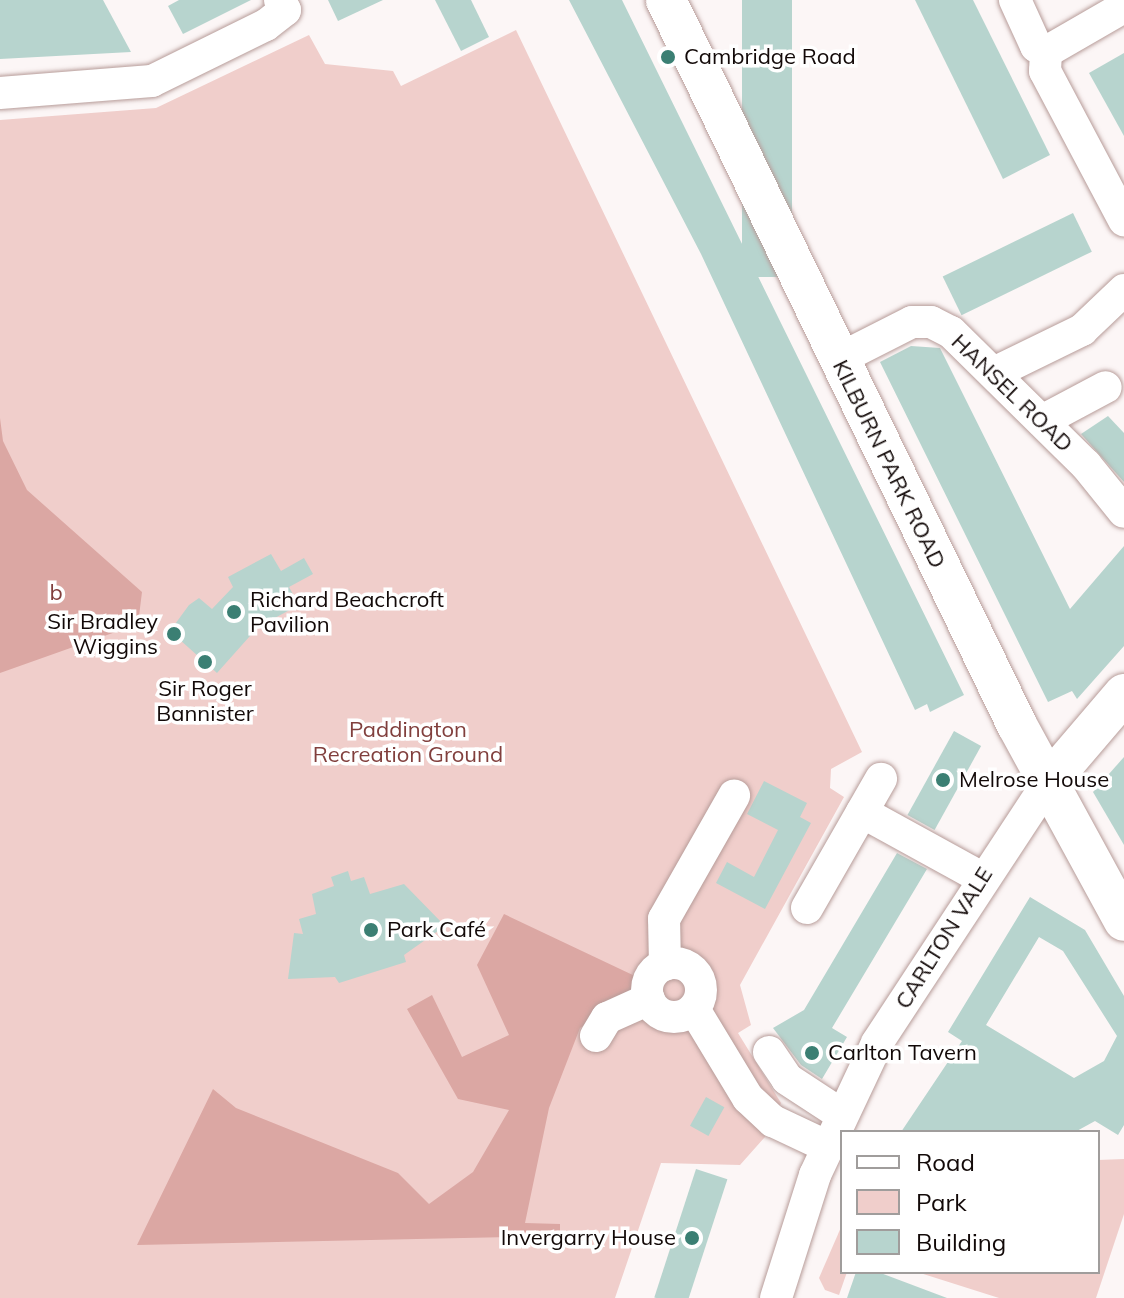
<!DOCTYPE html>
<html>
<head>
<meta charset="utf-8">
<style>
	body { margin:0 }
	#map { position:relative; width:1124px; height:1298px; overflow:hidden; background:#fcf6f6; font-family:Mulish,sans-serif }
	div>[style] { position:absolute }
	.green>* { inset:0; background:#f0cecb }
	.forest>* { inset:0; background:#dba7a3 }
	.building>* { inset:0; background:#b7d4ce; transform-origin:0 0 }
	.roads { filter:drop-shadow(0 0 2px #b79c99) drop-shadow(0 0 2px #b79c99) }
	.minor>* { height:32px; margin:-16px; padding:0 16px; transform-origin:16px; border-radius:16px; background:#fff }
	.minor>.ring { margin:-16px; padding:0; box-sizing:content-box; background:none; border:32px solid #fff; border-radius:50% }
	.major>* { height:40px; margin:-20px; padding:0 20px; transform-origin:20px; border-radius:20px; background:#fff }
	.dots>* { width:22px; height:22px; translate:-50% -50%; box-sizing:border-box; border:4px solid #fff; border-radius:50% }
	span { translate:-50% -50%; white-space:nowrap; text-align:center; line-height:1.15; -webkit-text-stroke:7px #fff; paint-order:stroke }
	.poi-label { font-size:22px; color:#120908 }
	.left { translate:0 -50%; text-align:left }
	.right { translate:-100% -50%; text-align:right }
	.street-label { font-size:22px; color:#120908 }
	.park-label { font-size:22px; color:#813f3d }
	.legend { position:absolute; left:840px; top:1130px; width:260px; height:144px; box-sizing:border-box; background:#fff; border:2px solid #a09d9c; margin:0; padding:10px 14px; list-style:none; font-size:24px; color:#120908 }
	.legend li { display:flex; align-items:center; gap:16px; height:40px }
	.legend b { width:40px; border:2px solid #a09d9c }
</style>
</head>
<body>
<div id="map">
	<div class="green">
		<i style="clip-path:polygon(516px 30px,862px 752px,831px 769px,830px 788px,844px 797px,740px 985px,751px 1025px,738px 1033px,781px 1103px,765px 1137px,740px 1165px,661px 1163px,615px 1298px,0 1298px,0 120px,156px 108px,309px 35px,325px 64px,393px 71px,401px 86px)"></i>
		<i style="clip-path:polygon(1124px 1159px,1124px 1214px,1096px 1298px,999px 1298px,917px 1272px,1098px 1272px,1098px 1160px)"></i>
		<i style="clip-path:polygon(842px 1225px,847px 1272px,839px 1295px,825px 1290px,819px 1278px)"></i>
	</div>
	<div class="forest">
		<i style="clip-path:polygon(0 418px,3px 441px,27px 490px,142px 592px,138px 624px,0 673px)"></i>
		<i style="clip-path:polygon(504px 914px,637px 977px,628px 996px,580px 1028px,549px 1108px,525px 1223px,560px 1224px,560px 1236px,137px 1245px,213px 1089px,236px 1108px,398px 1173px,429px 1204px,473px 1172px,509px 1110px,458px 1099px,407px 1009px,432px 995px,462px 1057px,509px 1035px,477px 965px)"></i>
	</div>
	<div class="building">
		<i style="clip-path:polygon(0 0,103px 0,131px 52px,0 59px)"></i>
		<i style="clip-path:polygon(179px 0,251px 0,183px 34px,168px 6px)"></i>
		<i style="clip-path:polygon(328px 0,383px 0,338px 21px)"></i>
		<i style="clip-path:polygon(435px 0,471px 0,489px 37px,461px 51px)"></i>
		<i style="clip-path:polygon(569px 0,622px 0,964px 695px,930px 712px,927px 704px,915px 710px,701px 254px)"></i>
		<i style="left:742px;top:0;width:50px;height:277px"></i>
		<i style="clip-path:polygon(915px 0,973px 0,1050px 155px,1003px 179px)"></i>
		<i style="clip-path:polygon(1124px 53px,1124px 136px,1089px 73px)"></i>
		<i style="left:1073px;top:213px;width:43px;height:145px;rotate:64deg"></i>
		<i style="clip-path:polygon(911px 346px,940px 348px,1070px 609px,1124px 546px,1124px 646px,1077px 699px,1072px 691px,1048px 702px,880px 362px)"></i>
		<i style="clip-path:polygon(1108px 416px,1124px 433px,1124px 482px,1081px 434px)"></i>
		<i style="clip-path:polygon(271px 554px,281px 571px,304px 558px,313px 574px,289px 587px,299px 605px,258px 627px,217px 673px,170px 631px,189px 605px,199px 598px,212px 609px,233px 587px,228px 577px)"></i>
		<i style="left:954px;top:731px;width:31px;height:96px;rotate:29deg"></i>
		<i style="clip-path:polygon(1124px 757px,1124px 845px,1093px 792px)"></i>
		<i style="clip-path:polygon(764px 781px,807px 803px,800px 817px,811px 823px,765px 909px,716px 883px,727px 862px,754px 877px,778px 830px,747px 814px)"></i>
		<i style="clip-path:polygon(897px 853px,927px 869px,832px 1028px,847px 1037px,822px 1079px,801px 1065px,773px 1028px,804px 1010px)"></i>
		<i style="clip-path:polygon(348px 871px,351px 881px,364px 877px,370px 894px,404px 884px,445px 926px,404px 955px,406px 962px,339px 983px,335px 977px,288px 979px,294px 933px,303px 934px,299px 919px,316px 914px,312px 894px,334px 886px,331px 877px)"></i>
		<i style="clip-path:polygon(evenodd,1030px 897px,1085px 930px,1124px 996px,1124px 1125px,1118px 1135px,1095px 1121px,1075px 1132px,901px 1132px,962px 1041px,948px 1032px,1030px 897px,1039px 937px,1063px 951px,1117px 1036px,1104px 1061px,1074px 1078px,986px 1025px,1039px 937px)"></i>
		<i style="left:706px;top:1097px;width:21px;height:33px;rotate:29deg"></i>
		<i style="left:696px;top:1169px;width:33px;height:135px;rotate:18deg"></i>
		<i style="clip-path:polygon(856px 1272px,878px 1272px,947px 1298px,847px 1298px)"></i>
	</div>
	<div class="roads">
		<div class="minor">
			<i style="left:1015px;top:0;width:51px;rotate:65.5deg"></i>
			<i style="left:1036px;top:46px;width:12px;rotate:31deg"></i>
			<i style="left:1046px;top:52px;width:19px;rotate:93deg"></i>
			<i style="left:1045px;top:71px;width:169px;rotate:62.1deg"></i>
			<i style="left:1046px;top:52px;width:90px;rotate:-30deg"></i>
			<i style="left:0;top:93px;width:152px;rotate:-4.5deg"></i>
			<i style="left:152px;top:81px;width:127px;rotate:-26.2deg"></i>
			<i style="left:266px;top:25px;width:24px;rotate:-38deg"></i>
			<i style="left:285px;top:10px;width:11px;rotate:-117deg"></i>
			<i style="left:837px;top:360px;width:84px;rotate:-26.9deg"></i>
			<i style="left:912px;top:322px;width:19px"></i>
			<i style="left:931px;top:322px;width:22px;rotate:27deg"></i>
			<i style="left:951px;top:332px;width:190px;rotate:44.6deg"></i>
			<i style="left:1086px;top:465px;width:60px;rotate:51deg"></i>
			<i style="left:996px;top:372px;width:96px;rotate:-26deg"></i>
			<i style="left:1082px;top:330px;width:58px;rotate:-43.6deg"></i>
			<i style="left:1042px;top:421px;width:72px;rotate:-28deg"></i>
			<i style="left:862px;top:812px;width:137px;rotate:28.8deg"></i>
			<i style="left:807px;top:908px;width:149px;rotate:-60.2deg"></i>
			<i class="ring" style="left:647px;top:963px;width:22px;height:22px"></i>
			<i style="left:665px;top:965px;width:46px;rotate:-91.2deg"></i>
			<i style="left:664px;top:919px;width:142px;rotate:-60.4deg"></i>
			<i style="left:694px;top:1009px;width:104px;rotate:58.8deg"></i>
			<i style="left:748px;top:1098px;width:34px;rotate:43deg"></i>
			<i style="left:773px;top:1121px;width:61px;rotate:25.3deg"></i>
			<i style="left:596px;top:1036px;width:21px;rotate:-59deg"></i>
			<i style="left:607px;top:1018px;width:46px;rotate:-24.3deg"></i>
			<i style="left:769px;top:1052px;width:32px;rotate:56deg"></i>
			<i style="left:787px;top:1079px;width:66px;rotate:33.2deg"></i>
			<i style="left:776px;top:1298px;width:129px;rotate:-72.4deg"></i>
			<i style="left:815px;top:1175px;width:146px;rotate:-64.8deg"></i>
			<i style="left:877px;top:1043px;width:311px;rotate:-56.7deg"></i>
		</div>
		<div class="major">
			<i style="left:666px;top:0;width:805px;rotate:64.17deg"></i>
			<i style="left:1017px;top:725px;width:223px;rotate:61.4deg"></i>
			<i style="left:1048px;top:783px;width:117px;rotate:-49.5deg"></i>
		</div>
	</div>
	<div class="dots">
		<i style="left:668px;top:57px;background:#3b7f73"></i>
		<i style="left:234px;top:612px;background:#3b7f73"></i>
		<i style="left:174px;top:634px;background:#3b7f73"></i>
		<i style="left:205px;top:662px;background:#3b7f73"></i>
		<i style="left:943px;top:780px;background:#3b7f73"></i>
		<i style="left:371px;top:930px;background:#3b7f73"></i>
		<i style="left:812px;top:1053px;background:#3b7f73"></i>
		<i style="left:692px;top:1238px;background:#3b7f73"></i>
	</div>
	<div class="poi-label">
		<span class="left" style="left:684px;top:57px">Cambridge Road</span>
		<span class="left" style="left:250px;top:612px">Richard Beachcroft<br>Pavilion</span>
		<span class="right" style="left:158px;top:634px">Sir Bradley<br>Wiggins</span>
		<span style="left:205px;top:701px">Sir Roger<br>Bannister</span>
		<span class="left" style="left:959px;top:780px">Melrose House</span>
		<span class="left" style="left:387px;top:930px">Park Café</span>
		<span class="left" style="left:828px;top:1053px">Carlton Tavern</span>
		<span class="right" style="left:676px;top:1238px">Invergarry House</span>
	</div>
	<div class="street-label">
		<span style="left:1012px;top:393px;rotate:44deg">HANSEL ROAD</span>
		<span style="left:889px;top:464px;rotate:64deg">KILBURN PARK ROAD</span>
		<span style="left:944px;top:938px;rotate:-58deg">CARLTON VALE</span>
	</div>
	<div class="park-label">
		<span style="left:56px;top:593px">b</span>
		<span style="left:408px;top:742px">Paddington<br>Recreation Ground</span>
	</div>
	<ul class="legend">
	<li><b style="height:10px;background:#fff"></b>Road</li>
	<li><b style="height:22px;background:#f0cecb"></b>Park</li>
	<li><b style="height:22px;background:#b7d4ce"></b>Building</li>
	</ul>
</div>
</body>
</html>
